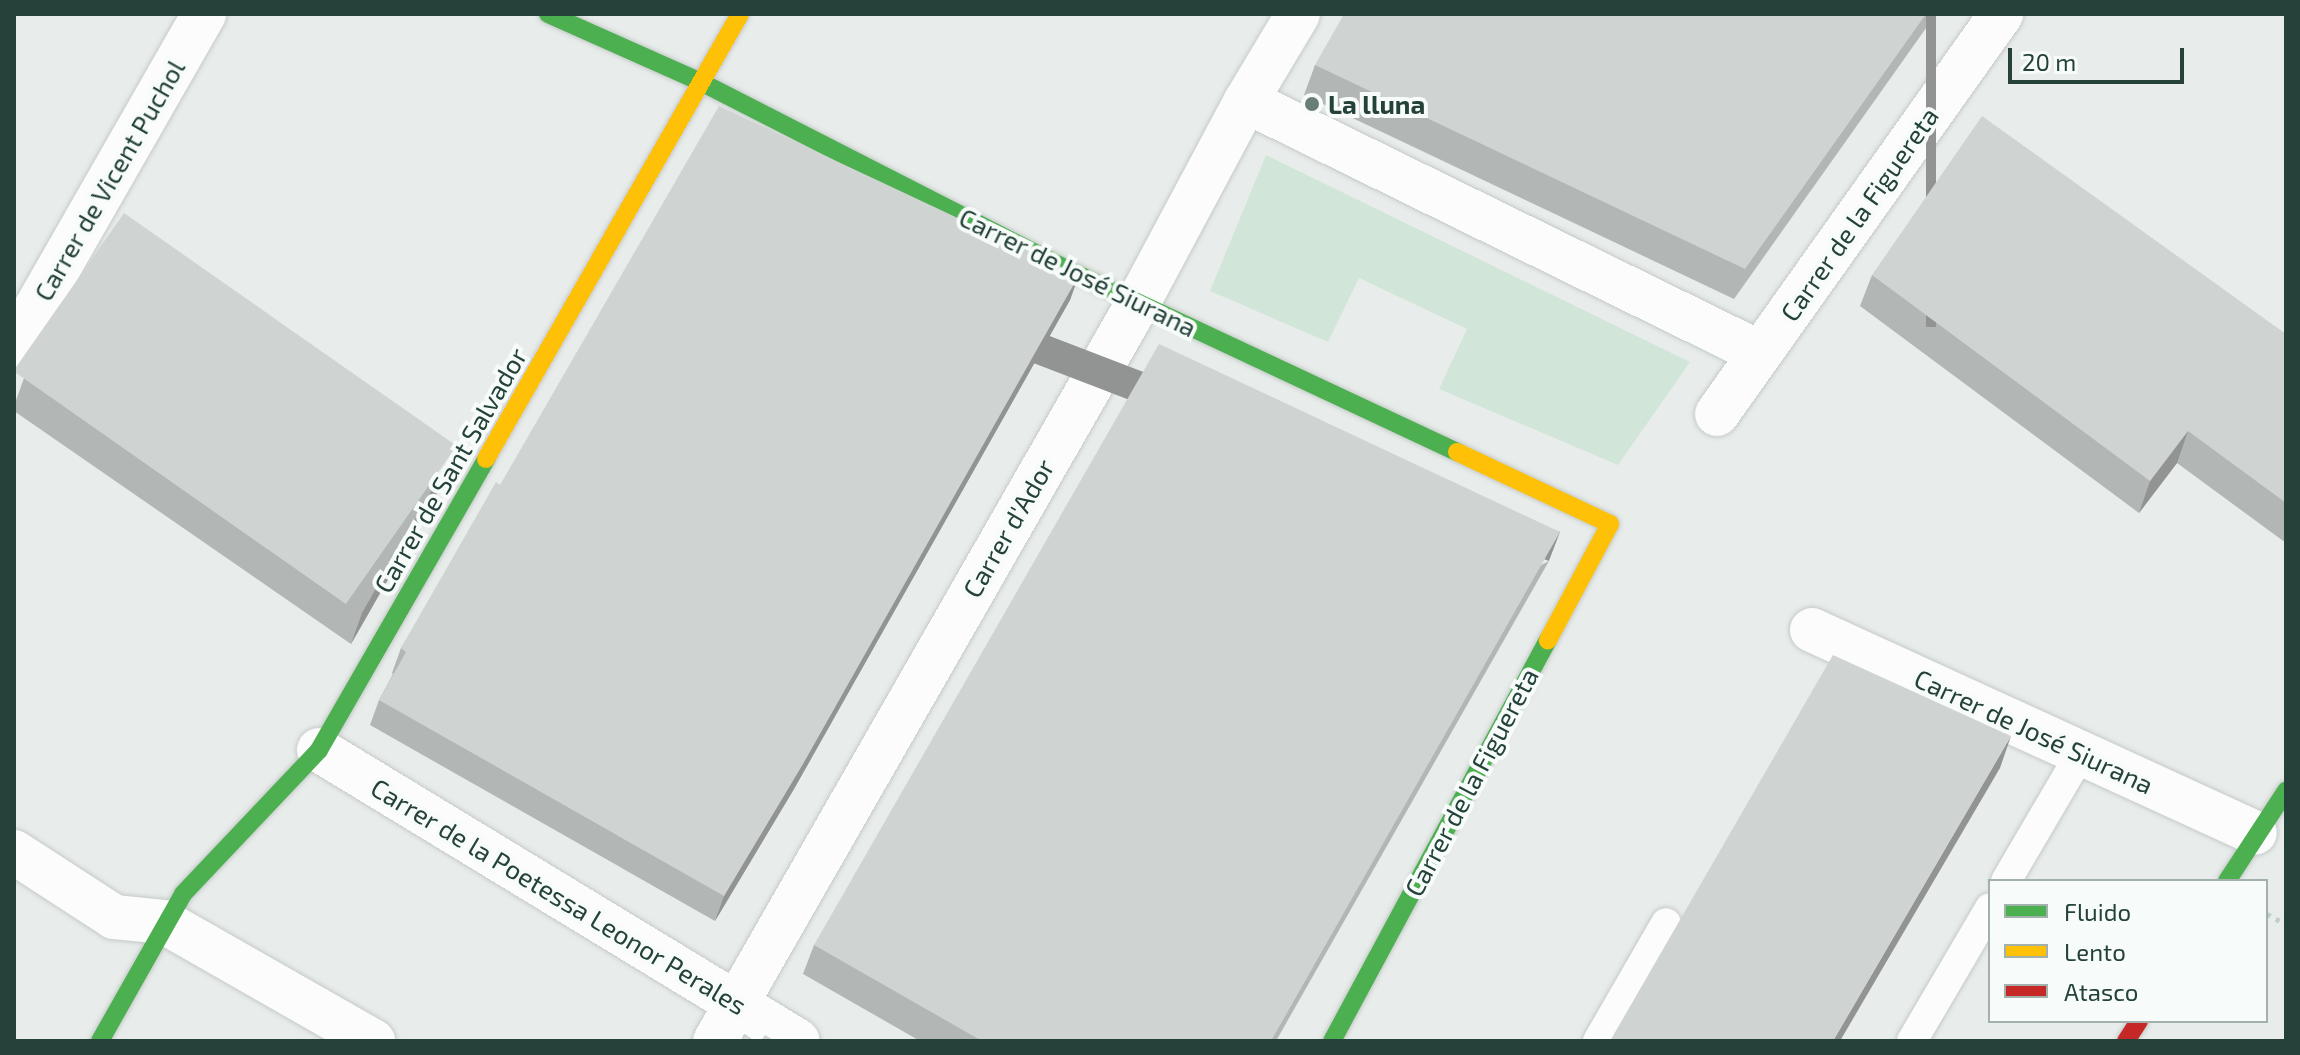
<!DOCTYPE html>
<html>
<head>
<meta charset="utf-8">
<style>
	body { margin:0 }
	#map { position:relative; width:2300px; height:1055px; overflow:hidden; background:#e8edeb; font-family:"Exo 2",sans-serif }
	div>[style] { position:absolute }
	.green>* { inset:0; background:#d1e6d8 }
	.path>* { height:5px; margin-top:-2.5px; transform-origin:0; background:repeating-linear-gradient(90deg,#c3ccca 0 4px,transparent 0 10px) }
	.roads { filter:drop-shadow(0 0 2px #c5cac8) drop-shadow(0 0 2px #c5cac8) }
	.lane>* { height:30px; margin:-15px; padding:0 15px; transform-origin:15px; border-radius:15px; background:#fcfcfc }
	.street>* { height:44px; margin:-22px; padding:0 22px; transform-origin:22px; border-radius:22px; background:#fcfcfc }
	.fast>* { height:18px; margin:-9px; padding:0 9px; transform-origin:9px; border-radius:9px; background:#4caf50 }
	.slow>* { height:18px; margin:-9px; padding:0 9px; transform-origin:9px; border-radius:9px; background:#ffc107 }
	.jam>* { height:18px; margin:-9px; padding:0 9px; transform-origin:9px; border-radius:9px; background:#c62828 }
	.wall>* { inset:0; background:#b2b6b5 }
	.shaded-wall>* { inset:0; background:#919493; transform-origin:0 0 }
	.building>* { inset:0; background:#cfd4d2; transform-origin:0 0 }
	.dots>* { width:22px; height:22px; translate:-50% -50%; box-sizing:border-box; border:4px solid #f7fbf9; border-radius:50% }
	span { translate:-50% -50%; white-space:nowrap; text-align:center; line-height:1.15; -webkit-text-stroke:8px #f7fbf9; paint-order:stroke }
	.poi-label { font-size:26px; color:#24423a; font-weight:700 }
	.left { translate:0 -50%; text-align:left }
	.street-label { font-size:26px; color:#24423a }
	.frame { position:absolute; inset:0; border:16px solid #24423a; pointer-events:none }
	.legend { position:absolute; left:1988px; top:879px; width:280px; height:144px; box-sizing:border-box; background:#f7fbf9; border:2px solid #a3b1ad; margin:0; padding:10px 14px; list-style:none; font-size:24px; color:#24423a }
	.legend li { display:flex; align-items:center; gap:16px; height:40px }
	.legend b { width:40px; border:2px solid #a3b1ad }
	.scale { position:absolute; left:2008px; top:48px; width:176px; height:36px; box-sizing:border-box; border:4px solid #24423a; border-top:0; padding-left:10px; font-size:24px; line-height:28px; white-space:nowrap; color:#24423a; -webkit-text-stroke:6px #f7fbf9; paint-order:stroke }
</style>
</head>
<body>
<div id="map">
	<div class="green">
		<i style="clip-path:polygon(1266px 155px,1690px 362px,1618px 465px,1439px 389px,1467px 329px,1359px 278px,1328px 342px,1210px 291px)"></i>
	</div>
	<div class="path">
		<i style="left:2267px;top:914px;width:21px;rotate:28deg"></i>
	</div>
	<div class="roads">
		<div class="lane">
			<i style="left:2006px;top:881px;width:148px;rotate:-59.6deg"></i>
			<i style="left:1598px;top:1041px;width:136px;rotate:-60deg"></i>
			<i style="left:1912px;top:1041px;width:154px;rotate:-59.6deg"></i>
		</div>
		<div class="street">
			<i style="left:1246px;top:101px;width:572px;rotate:26.12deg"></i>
			<i style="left:14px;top:346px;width:383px;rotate:-60.2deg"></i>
			<i style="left:1717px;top:414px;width:491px;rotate:-54.6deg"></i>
			<i style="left:1812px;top:630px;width:487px;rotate:24.6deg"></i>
			<i style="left:319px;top:750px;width:560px;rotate:31.28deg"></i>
			<i style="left:14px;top:852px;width:119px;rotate:33deg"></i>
			<i style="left:114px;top:917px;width:50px;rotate:5.7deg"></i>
			<i style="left:164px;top:922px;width:241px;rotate:29.7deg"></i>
			<i style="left:715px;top:1041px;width:851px;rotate:-60.18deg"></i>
			<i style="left:1138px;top:303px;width:229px;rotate:-61.9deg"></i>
			<i style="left:1246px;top:101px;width:101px;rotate:-59.1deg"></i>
		</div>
		<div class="fast">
			<i style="left:548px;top:14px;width:167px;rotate:24deg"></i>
			<i style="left:701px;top:82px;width:422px;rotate:27.1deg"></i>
			<i style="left:1077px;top:274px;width:420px;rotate:25.1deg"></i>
			<i style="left:2227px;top:881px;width:108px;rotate:-56.8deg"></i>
			<i style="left:100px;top:1041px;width:169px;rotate:-60.5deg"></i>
			<i style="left:183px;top:894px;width:198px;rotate:-46.6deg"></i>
			<i style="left:319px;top:750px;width:336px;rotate:-60.1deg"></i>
			<i style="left:1332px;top:1041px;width:455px;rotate:-61.7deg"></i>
		</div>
		<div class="slow">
			<i style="left:1457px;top:452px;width:169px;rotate:25.2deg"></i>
			<i style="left:1610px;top:524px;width:132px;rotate:118.1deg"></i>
			<i style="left:486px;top:459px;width:512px;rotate:-60.28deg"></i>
		</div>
		<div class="jam">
			<i style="left:2126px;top:1041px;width:24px;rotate:-57deg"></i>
		</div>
	</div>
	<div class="wall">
		<i style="clip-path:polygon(1936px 14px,1734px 299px,1304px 95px,1315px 65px)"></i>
		<i style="clip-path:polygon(1079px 275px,1070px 300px,794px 789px,715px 921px,370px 725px,379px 700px,393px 674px,392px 673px,401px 648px,500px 485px)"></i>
		<i style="clip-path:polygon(1872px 275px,2286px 334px,2286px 543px,2177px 463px,2139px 513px,1860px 306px)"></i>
		<i style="clip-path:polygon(24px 378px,446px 478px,351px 644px,14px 411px,14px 406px)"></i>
		<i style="clip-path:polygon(1549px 561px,1276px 1041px,920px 1041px,803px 974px,814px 945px)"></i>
	</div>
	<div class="shaded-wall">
		<i style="left:1926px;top:14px;width:10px;height:313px"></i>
		<i style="clip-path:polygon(1079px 275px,1070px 300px,794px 789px,715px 921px,724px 896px)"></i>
		<i style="clip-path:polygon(2188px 431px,2177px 463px,2139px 513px,2150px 481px)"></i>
		<i style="clip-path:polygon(457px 446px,446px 478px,351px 644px,362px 613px)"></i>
		<i style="left:1560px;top:532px;width:31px;height:585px;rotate:111deg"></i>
		<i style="clip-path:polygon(2011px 736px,2000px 768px,1840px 1041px,1833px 1041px)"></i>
	</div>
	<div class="building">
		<i style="clip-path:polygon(1344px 14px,1926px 14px,1745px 269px,1315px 65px)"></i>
		<i style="clip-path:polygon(719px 106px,1079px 275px,803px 764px,724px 896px,379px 700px,406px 652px,401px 648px,496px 482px,500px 485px)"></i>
		<i style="clip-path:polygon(1982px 116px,2286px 334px,2286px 503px,2188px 431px,2150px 481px,1872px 275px)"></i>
		<i style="left:124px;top:213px;width:406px;height:193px;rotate:35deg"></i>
		<i style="clip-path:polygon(1159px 344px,1560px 532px,1271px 1041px,982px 1041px,814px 945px)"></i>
		<i style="clip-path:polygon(1833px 655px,2011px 736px,1833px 1041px,1610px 1041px)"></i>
		<i style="clip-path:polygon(765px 1035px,775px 1041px,761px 1041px)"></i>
	</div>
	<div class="dots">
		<i style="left:1312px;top:104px;background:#697e78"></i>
	</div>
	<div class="poi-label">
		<span class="left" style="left:1328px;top:104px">La lluna</span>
	</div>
	<div class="street-label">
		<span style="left:109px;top:180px;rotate:-60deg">Carrer de Vicent Puchol</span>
		<span style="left:1859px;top:214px;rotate:-55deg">Carrer de la Figuereta</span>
		<span style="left:1078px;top:272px;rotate:26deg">Carrer de José Siurana</span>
		<span style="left:450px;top:470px;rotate:-60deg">Carrer de Sant Salvador</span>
		<span style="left:1008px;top:528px;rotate:-60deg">Carrer d'Ador</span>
		<span style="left:2034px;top:731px;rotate:25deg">Carrer de José Siurana</span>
		<span style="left:1471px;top:782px;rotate:-62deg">Carrer de la Figuereta</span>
		<span style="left:559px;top:896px;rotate:31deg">Carrer de la Poetessa Leonor Perales</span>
	</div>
	<div class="frame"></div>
	<ul class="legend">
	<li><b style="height:10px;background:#4caf50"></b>Fluido</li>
	<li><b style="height:10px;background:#ffc107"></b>Lento</li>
	<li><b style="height:10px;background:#c62828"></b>Atasco</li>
	</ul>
	<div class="scale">20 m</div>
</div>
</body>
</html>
